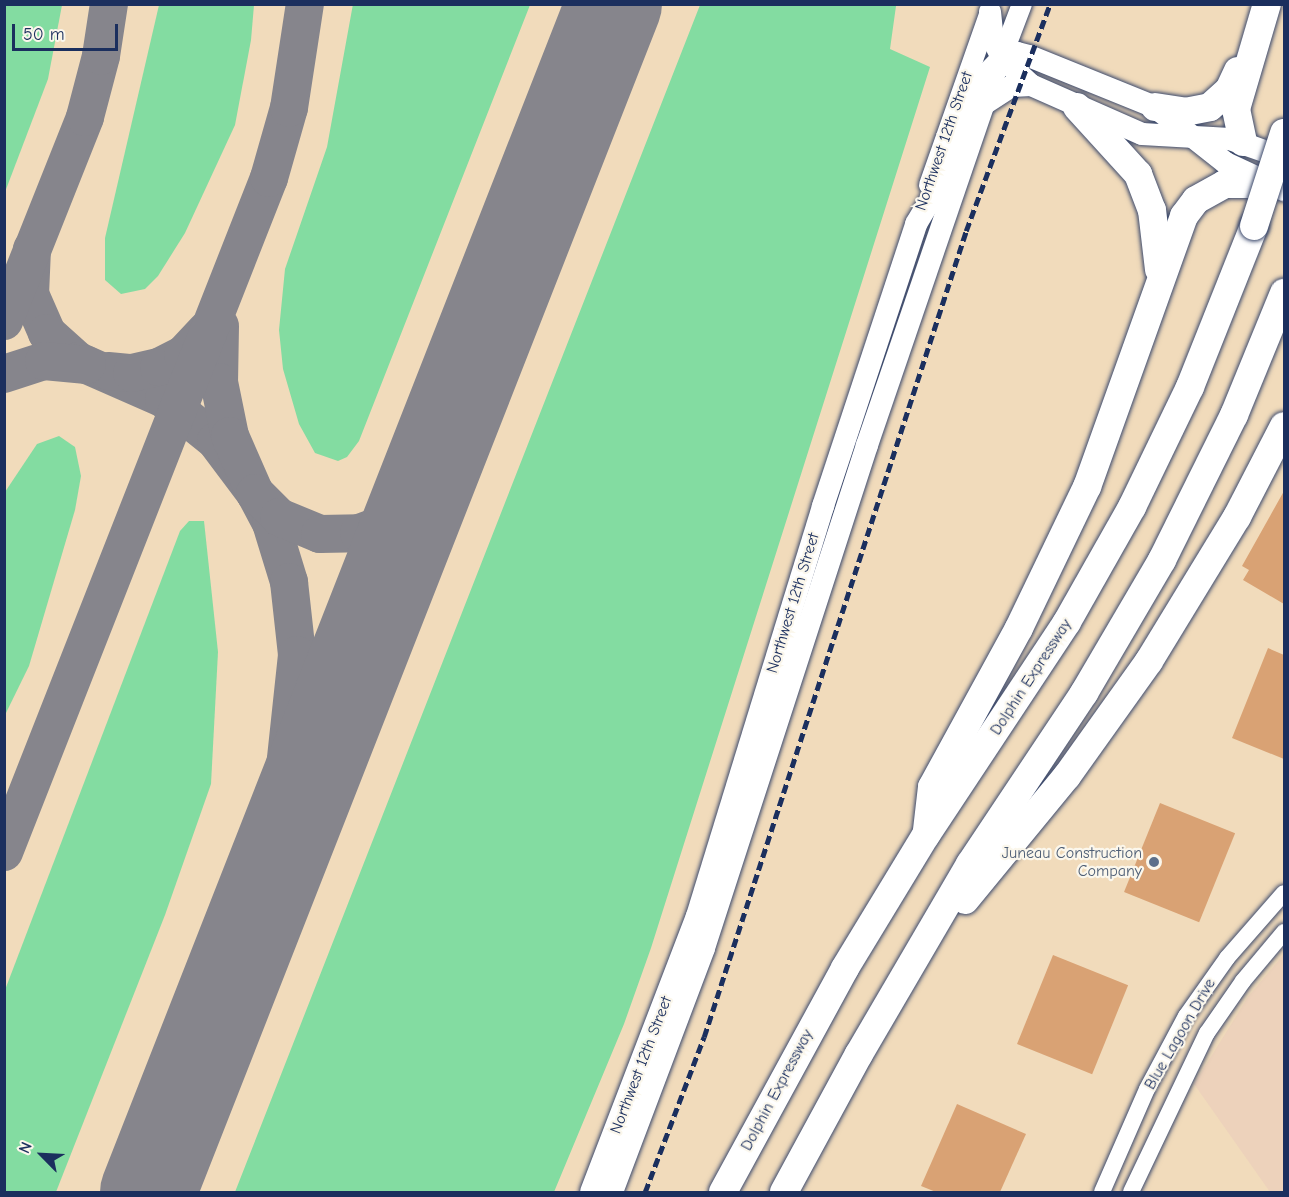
<!DOCTYPE html>
<html>
<head>
<meta charset="utf-8">
<style>
	body { margin:0 }
	#map { position:relative; width:1289px; height:1197px; overflow:hidden; background:#f1dbbb; font-family:"Comic Neue",sans-serif }
	div>[style] { position:absolute }
	.built>* { inset:0; background:#edd2bb }
	.green>* { inset:0; background:#83dca1 }
	.taxiway>* { height:38px; margin:-19px; padding:0 19px; transform-origin:19px; border-radius:19px; background:#86858c }
	.runway>* { height:96px; margin:-48px; padding:0 48px; transform-origin:48px; border-radius:48px; background:#86858c }
	.building>* { inset:0; background:#d9a274; transform-origin:0 0 }
	.roads { filter:drop-shadow(0 0 2px #3b496c) drop-shadow(0 0 2px #3b496c) }
	.minor>* { height:16px; margin:-8px; padding:0 8px; transform-origin:8px; border-radius:8px; background:#fff }
	.tertiary>* { height:20px; margin:-10px; padding:0 10px; transform-origin:10px; border-radius:10px; background:#fff }
	.secondary>* { height:22px; margin:-11px; padding:0 11px; transform-origin:11px; border-radius:11px; background:#fff }
	.motorway>* { height:28px; margin:-14px; padding:0 14px; transform-origin:14px; border-radius:14px; background:#fff }
	.rail>* { height:4.5px; margin-top:-2.25px; transform-origin:0; background:repeating-linear-gradient(90deg,#1b2f5e 0 9px,transparent 0 13.5px) }
	.bridges { filter:drop-shadow(0 0 2px #3b496c) drop-shadow(0 0 2px #3b496c) }
	.motorway-bridge>* { height:28px; margin:-14px; padding:0 14px; transform-origin:14px; border-radius:14px; background:#fff }
	.dots>* { width:16px; height:16px; translate:-50% -50%; box-sizing:border-box; border:3px solid #fbf7ec; border-radius:50% }
	span { translate:-50% -50%; white-space:nowrap; text-align:center; line-height:1.15; -webkit-text-stroke:4.5px #fbf7ec; paint-order:stroke }
	.street-label { font-size:16px; color:#1b2f5e }
	.service-label { font-size:16px; color:#4e5e75 }
	.right { translate:-100% -50%; text-align:right }
	.frame { position:absolute; inset:0; border:6px solid #1b2f5e; pointer-events:none }
	.north { position:absolute; left:12px; top:1125px; width:60px; height:60px; -webkit-text-stroke:4px #fbf7ec; paint-order:stroke; rotate:294deg; font-size:16px; font-weight:700; line-height:24px; text-align:center; color:#1b2f5e }
	.north::after { content:''; display:block; margin:auto; width:21px; height:27px; background:#1b2f5e; clip-path:polygon(50% 0,100% 100%,50% 72%,0 100%) }
	.scale { position:absolute; left:12px; top:24px; width:106px; height:27px; box-sizing:border-box; border:3px solid #1b2f5e; border-top:0; padding-left:8px; font-size:18px; line-height:21px; white-space:nowrap; color:#1b2f5e; -webkit-text-stroke:4px #fbf7ec; paint-order:stroke }
</style>
</head>
<body>
<div id="map">
	<div class="built">
		<i style="clip-path:polygon(1284px 954px,1284px 1192px,1270px 1192px,1194px 1084px,1248px 997px)"></i>
	</div>
	<div class="green">
		<i style="clip-path:polygon(5px 4px,62px 5px,48px 79px,5px 192px)"></i>
		<i style="clip-path:polygon(353px 4px,530px 5px,359px 441px,347px 457px,338px 461px,315px 453px,299px 424px,283px 369px,279px 330px,285px 269px,327px 147px)"></i>
		<i style="clip-path:polygon(889px 4px,896px 6px,890px 49px,930px 67px,651px 948px,624px 1024px,554px 1192px,235px 1192px,700px 5px)"></i>
		<i style="clip-path:polygon(159px 5px,254px 5px,251px 40px,235px 125px,185px 233px,158px 276px,145px 289px,121px 294px,105px 280px,105px 238px)"></i>
		<i style="clip-path:polygon(59px 436px,75px 447px,81px 476px,75px 510px,29px 666px,5px 715px,5px 492px,37px 444px)"></i>
		<i style="clip-path:polygon(189px 521px,204px 521px,218px 652px,211px 784px,165px 915px,56px 1192px,5px 1192px,5px 990px,180px 531px)"></i>
	</div>
	<div class="taxiway">
		<i style="left:554px;top:154px;width:158px;rotate:-71.6deg"></i>
		<i style="left:32px;top:249px;width:45px;rotate:92.5deg"></i>
		<i style="left:30px;top:294px;width:43px;rotate:66.4deg"></i>
		<i style="left:47px;top:333px;width:42px;rotate:42.1deg"></i>
		<i style="left:78px;top:361px;width:94px;rotate:23.8deg"></i>
		<i style="left:164px;top:399px;width:67px;rotate:38.9deg"></i>
		<i style="left:216px;top:441px;width:65px;rotate:53.1deg"></i>
		<i style="left:255px;top:493px;width:34px;rotate:62deg"></i>
		<i style="left:271px;top:523px;width:62px;rotate:73deg"></i>
		<i style="left:289px;top:582px;width:73px;rotate:83.7deg"></i>
		<i style="left:297px;top:655px;width:114px;rotate:96.1deg"></i>
		<i style="left:285px;top:768px;width:99px;rotate:103.5deg"></i>
		<i style="left:262px;top:864px;width:244px;rotate:108.4deg"></i>
		<i style="left:4px;top:321px;width:219px;rotate:-68.3deg"></i>
		<i style="left:85px;top:117px;width:63px;rotate:-75.3deg"></i>
		<i style="left:101px;top:56px;width:53px;rotate:-81.3deg"></i>
		<i style="left:220px;top:326px;width:56px;rotate:91deg"></i>
		<i style="left:219px;top:382px;width:55px;rotate:78.5deg"></i>
		<i style="left:230px;top:436px;width:62px;rotate:66.3deg"></i>
		<i style="left:255px;top:493px;width:34px;rotate:45deg"></i>
		<i style="left:279px;top:517px;width:44px;rotate:22.5deg"></i>
		<i style="left:320px;top:534px;width:39px;rotate:-1deg"></i>
		<i style="left:359px;top:533px;width:23px;rotate:-20deg"></i>
		<i style="left:381px;top:525px;width:25px;rotate:-37deg"></i>
		<i style="left:401px;top:510px;width:49px;rotate:-53.4deg"></i>
		<i style="left:108px;top:371px;width:24px;rotate:5deg"></i>
		<i style="left:132px;top:373px;width:28px;rotate:-13deg"></i>
		<i style="left:159px;top:367px;width:27px;rotate:-27deg"></i>
		<i style="left:183px;top:355px;width:33px;rotate:-47deg"></i>
		<i style="left:4px;top:374px;width:42px;rotate:-18deg"></i>
		<i style="left:44px;top:361px;width:43px;rotate:5.3deg"></i>
		<i style="left:4px;top:852px;width:724px;rotate:-68.54deg"></i>
		<i style="left:269px;top:178px;width:73px;rotate:-74.1deg"></i>
		<i style="left:289px;top:108px;width:105px;rotate:-81.3deg"></i>
	</div>
	<div class="runway">
		<i style="left:148px;top:1192px;width:1276px;rotate:-68.58deg"></i>
	</div>
	<div class="building">
		<i style="clip-path:polygon(1284px 491px,1284px 604px,1243px 580px,1249px 570px,1242px 566px)"></i>
		<i style="clip-path:polygon(1268px 648px,1284px 655px,1284px 759px,1232px 738px)"></i>
		<i style="left:1160px;top:803px;width:81px;height:96px;rotate:22deg"></i>
		<i style="left:1053px;top:955px;width:81px;height:96px;rotate:22deg"></i>
		<i style="clip-path:polygon(957px 1104px,1026px 1134px,1000px 1192px,936px 1192px,921px 1186px)"></i>
	</div>
	<div class="roads">
		<div class="minor">
			<i style="left:1102px;top:1192px;width:112px;rotate:-66.4deg"></i>
			<i style="left:1147px;top:1089px;width:83px;rotate:-61.9deg"></i>
			<i style="left:1186px;top:1016px;width:71px;rotate:-54.7deg"></i>
			<i style="left:1227px;top:958px;width:86px;rotate:-48.8deg"></i>
			<i style="left:1131px;top:1192px;width:176px;rotate:-64.5deg"></i>
			<i style="left:1207px;top:1033px;width:63px;rotate:-55.3deg"></i>
			<i style="left:1243px;top:981px;width:64px;rotate:-50.1deg"></i>
		</div>
		<div class="tertiary">
			<i style="left:984px;top:104px;width:107px;rotate:-69.2deg"></i>
			<i style="left:929px;top:185px;width:183px;rotate:-70.6deg"></i>
		</div>
		<div class="secondary">
			<i style="left:990px;top:12px;width:28px;rotate:84deg"></i>
			<i style="left:993px;top:40px;width:20px;rotate:63deg"></i>
			<i style="left:1002px;top:58px;width:40px;rotate:43deg"></i>
			<i style="left:1031px;top:85px;width:121px;rotate:23.8deg"></i>
			<i style="left:1142px;top:134px;width:88px;rotate:3.3deg"></i>
			<i style="left:1230px;top:139px;width:57px;rotate:19.4deg"></i>
			<i style="left:591px;top:1192px;width:296px;rotate:-69deg"></i>
			<i style="left:697px;top:916px;width:429px;rotate:-72.9deg"></i>
			<i style="left:823px;top:506px;width:297px;rotate:-71.7deg"></i>
			<i style="left:916px;top:224px;width:47px;rotate:-59deg"></i>
			<i style="left:940px;top:184px;width:108px;rotate:-69.4deg"></i>
			<i style="left:978px;top:83px;width:35px;rotate:-46deg"></i>
			<i style="left:1002px;top:58px;width:16px;rotate:-18deg"></i>
			<i style="left:1017px;top:53px;width:12px;rotate:14deg"></i>
			<i style="left:1029px;top:56px;width:136px;rotate:22deg"></i>
			<i style="left:1155px;top:107px;width:90px;rotate:38.3deg"></i>
			<i style="left:1226px;top:163px;width:64px;rotate:25deg"></i>
			<i style="left:612px;top:1192px;width:261px;rotate:-69.3deg"></i>
			<i style="left:704px;top:948px;width:529px;rotate:-72.04deg"></i>
			<i style="left:867px;top:445px;width:361px;rotate:-71.1deg"></i>
			<i style="left:984px;top:104px;width:33px;rotate:-33deg"></i>
			<i style="left:1012px;top:86px;width:19px;rotate:-3deg"></i>
		</div>
		<div class="motorway">
			<i style="left:1077px;top:107px;width:91px;rotate:47.7deg"></i>
			<i style="left:1138px;top:174px;width:39px;rotate:69deg"></i>
			<i style="left:1152px;top:210px;width:60px;rotate:83.3deg"></i>
			<i style="left:1155px;top:107px;width:30px;rotate:9deg"></i>
			<i style="left:1185px;top:112px;width:25px;rotate:-11deg"></i>
			<i style="left:1210px;top:107px;width:25px;rotate:-42deg"></i>
			<i style="left:1229px;top:90px;width:21px;rotate:-65deg"></i>
			<i style="left:1243px;top:142px;width:34px;rotate:-102deg"></i>
			<i style="left:1236px;top:109px;width:109px;rotate:-73.6deg"></i>
			<i style="left:927px;top:830px;width:43px;rotate:-83.4deg"></i>
			<i style="left:932px;top:787px;width:181px;rotate:-61.3deg"></i>
			<i style="left:1019px;top:628px;width:157px;rotate:-64.3deg"></i>
			<i style="left:1087px;top:487px;width:288px;rotate:-70.3deg"></i>
			<i style="left:1184px;top:216px;width:20px;rotate:-53deg"></i>
			<i style="left:1196px;top:200px;width:33px;rotate:-29deg"></i>
			<i style="left:1225px;top:184px;width:46px"></i>
			<i style="left:965px;top:900px;width:161px;rotate:-50.6deg"></i>
			<i style="left:1067px;top:776px;width:141px;rotate:-54.5deg"></i>
			<i style="left:1149px;top:661px;width:169px;rotate:-58.6deg"></i>
			<i style="left:1237px;top:517px;width:102px;rotate:-62.7deg"></i>
			<i style="left:723px;top:1192px;width:255px;rotate:-61.4deg"></i>
			<i style="left:845px;top:968px;width:156px;rotate:-58.7deg"></i>
			<i style="left:926px;top:835px;width:255px;rotate:-56.5deg"></i>
			<i style="left:1067px;top:622px;width:132px;rotate:-60.5deg"></i>
			<i style="left:1132px;top:507px;width:133px;rotate:-64.2deg"></i>
			<i style="left:1190px;top:387px;width:173px;rotate:-68.3deg"></i>
			<i style="left:784px;top:1192px;width:157px;rotate:-61.5deg"></i>
			<i style="left:859px;top:1054px;width:220px;rotate:-59.7deg"></i>
			<i style="left:970px;top:864px;width:206px;rotate:-56.3deg"></i>
			<i style="left:1084px;top:693px;width:154px;rotate:-59.6deg"></i>
			<i style="left:1162px;top:560px;width:162px;rotate:-63.6deg"></i>
			<i style="left:1234px;top:415px;width:132px;rotate:-67.7deg"></i>
		</div>
	</div>
	<div class="rail">
		<i style="left:645px;top:1192px;width:166px;rotate:-69.2deg"></i>
		<i style="left:704px;top:1037px;width:848px;rotate:-71.99deg"></i>
		<i style="left:966px;top:231px;width:242px;rotate:-69.7deg"></i>
	</div>
	<div class="bridges">
		<div class="motorway-bridge">
			<i style="left:1254px;top:226px;width:98px;rotate:-72.1deg"></i>
		</div>
	</div>
	<div class="dots">
		<i style="left:1154px;top:862px;background:#5c6f8a"></i>
	</div>
	<div class="street-label">
		<span style="left:944px;top:141px;rotate:-71deg">Northwest 12th Street</span>
		<span style="left:793px;top:603px;rotate:-73deg">Northwest 12th Street</span>
		<span style="left:1031px;top:677px;rotate:-57deg">Dolphin Expressway</span>
		<span style="left:1180px;top:1034px;rotate:-60deg">Blue Lagoon Drive</span>
		<span style="left:641px;top:1065px;rotate:-69deg">Northwest 12th Street</span>
		<span style="left:777px;top:1090px;rotate:-62deg">Dolphin Expressway</span>
	</div>
	<div class="service-label">
		<span class="right" style="left:1142px;top:862px">Juneau Construction<br>Company</span>
	</div>
	<div class="frame"></div>
	<div class="north">N</div>
	<div class="scale">50 m</div>
</div>
</body>
</html>
